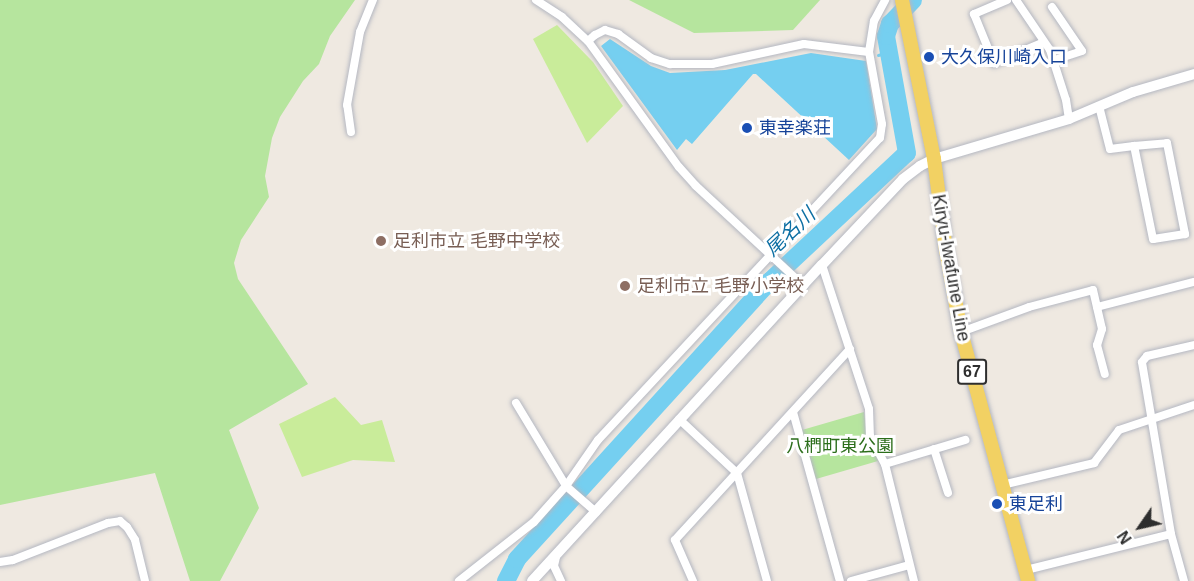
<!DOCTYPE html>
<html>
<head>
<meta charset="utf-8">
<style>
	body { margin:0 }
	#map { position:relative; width:1194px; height:581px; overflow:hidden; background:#efe9e1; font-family:Helvetica,"Noto Sans JP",sans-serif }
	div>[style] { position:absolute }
	.green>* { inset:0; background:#b6e59e }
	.pitch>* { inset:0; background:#c9ec9a }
	.water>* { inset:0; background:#75cff0 }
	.stream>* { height:3px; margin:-1.5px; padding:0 1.5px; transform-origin:1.5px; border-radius:1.5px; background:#75cff0 }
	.river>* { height:18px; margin:-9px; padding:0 9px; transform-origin:9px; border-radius:9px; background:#75cff0 }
	.roads { filter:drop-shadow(0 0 2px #b4b7c1) drop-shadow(0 0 2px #b4b7c1) }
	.minor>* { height:8px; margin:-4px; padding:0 4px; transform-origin:4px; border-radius:4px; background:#fff }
	.tertiary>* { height:10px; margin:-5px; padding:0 5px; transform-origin:5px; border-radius:5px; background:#fff }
	.primary>* { height:14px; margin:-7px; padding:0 7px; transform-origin:7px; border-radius:7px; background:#f2d163 }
	.dots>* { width:16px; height:16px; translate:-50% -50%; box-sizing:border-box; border:3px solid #fff; border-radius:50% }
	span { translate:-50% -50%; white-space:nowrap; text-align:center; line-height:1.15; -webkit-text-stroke:6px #fff; paint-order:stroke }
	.shield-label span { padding:2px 4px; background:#fff; border:2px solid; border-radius:4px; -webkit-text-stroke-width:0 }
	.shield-label { font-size:16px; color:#2e2e2e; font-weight:700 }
	.transit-label { font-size:18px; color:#164399 }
	.left { translate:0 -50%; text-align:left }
	.education-label { font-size:18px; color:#785e54 }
	.street-label { font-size:18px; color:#2e2e2e }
	.park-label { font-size:18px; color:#2c6e1b }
	.water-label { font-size:20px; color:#0d6fa3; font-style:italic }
	.north { position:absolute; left:1110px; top:497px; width:60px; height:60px; -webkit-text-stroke:4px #fff; paint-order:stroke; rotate:236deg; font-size:16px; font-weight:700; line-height:24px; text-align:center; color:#2e2e2e }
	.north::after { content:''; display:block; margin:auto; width:21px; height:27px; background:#2e2e2e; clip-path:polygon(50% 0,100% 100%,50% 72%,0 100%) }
</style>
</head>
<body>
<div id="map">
	<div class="green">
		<i style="clip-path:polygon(0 0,355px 0,330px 36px,319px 64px,303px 81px,280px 117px,272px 138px,265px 176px,269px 197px,241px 240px,234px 263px,238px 279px,308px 384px,229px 430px,259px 508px,220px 581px,190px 581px,155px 473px,0 505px)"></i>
		<i style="clip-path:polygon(629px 0,820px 0,793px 30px,694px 33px)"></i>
		<i style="clip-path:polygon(864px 412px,867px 437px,878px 461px,816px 479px,802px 430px)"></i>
	</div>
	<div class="pitch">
		<i style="clip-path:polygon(557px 25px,593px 62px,623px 106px,587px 143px,533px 39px)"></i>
		<i style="clip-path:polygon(335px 397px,361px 425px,382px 420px,395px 462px,353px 460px,302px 477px,279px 424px)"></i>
	</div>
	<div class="water">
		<i style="clip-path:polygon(610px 39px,651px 66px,670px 73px,725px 70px,811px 53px,866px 61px,877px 129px,849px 160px,756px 74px,753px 74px,692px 144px,686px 139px,677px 150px,601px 46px)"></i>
	</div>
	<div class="stream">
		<i style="left:878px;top:55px;width:10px;rotate:-17deg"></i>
	</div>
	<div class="river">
		<i style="left:506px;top:581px;width:25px;rotate:-63deg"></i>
		<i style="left:517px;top:559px;width:376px;rotate:-47.7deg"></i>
		<i style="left:770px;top:281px;width:187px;rotate:-43.1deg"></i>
		<i style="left:907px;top:153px;width:119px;rotate:-100.2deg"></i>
		<i style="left:886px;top:36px;width:13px;rotate:-72deg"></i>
		<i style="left:890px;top:24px;width:33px;rotate:-46deg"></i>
	</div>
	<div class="roads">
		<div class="minor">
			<i style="left:536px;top:0;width:31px;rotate:33deg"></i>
			<i style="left:562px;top:17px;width:35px;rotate:43deg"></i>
			<i style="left:588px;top:41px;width:155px;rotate:54.2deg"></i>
			<i style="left:679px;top:167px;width:25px;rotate:48deg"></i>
			<i style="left:696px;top:186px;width:147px;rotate:42.8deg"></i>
			<i style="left:1007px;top:0;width:36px;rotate:157deg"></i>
			<i style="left:974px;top:14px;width:53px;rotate:67.8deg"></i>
			<i style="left:994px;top:63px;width:54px;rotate:-22.8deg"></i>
			<i style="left:1016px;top:0;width:60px;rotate:55.8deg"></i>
			<i style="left:1050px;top:50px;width:52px;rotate:72.3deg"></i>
			<i style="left:1066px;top:100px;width:19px;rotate:81deg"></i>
			<i style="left:1052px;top:7px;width:53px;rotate:55.7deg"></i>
			<i style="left:1082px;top:51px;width:29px;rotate:162deg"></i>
			<i style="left:588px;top:41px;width:9px;rotate:-41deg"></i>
			<i style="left:595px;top:35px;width:11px;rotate:-27deg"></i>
			<i style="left:605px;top:30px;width:14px;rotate:17deg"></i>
			<i style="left:618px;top:34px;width:41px;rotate:36deg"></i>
			<i style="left:651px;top:58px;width:20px;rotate:18deg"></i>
			<i style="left:670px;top:64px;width:42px"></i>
			<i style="left:712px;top:64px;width:94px;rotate:-12.3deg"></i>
			<i style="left:804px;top:44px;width:65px;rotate:7deg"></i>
			<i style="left:1099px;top:106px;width:44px;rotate:75.7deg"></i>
			<i style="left:1110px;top:149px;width:24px;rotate:-7deg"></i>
			<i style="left:1134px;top:146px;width:33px;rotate:-5deg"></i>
			<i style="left:1167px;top:143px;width:93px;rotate:78.8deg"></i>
			<i style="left:1185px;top:234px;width:32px;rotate:171deg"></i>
			<i style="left:1153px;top:239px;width:95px;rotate:-101.5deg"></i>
			<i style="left:351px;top:132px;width:27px;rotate:-98deg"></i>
			<i style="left:347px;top:105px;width:74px;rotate:-79.9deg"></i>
			<i style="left:360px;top:32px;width:35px;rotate:-68deg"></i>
			<i style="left:822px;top:265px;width:151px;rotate:71.9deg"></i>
			<i style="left:869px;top:409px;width:27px;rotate:88deg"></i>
			<i style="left:870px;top:436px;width:32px;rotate:62deg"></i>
			<i style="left:885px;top:464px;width:121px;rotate:76.1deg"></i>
			<i style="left:1097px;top:307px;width:100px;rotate:-14.5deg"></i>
			<i style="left:961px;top:332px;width:72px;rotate:-20.2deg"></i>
			<i style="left:1029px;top:307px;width:66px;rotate:-14.9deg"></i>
			<i style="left:1093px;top:290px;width:40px;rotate:77deg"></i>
			<i style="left:1102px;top:329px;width:17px;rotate:107deg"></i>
			<i style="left:1097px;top:345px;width:30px;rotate:75deg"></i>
			<i style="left:516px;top:403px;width:97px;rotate:58.9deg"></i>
			<i style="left:566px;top:486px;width:40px;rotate:41deg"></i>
			<i style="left:793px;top:412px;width:175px;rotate:74.5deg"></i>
			<i style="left:679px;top:419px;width:79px;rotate:43deg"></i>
			<i style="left:737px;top:473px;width:112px;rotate:74.5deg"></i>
			<i style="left:934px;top:449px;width:46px;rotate:72.3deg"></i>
			<i style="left:885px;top:464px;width:84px;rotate:-16.7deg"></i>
			<i style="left:1002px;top:485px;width:95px;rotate:-13.4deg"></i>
			<i style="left:1094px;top:463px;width:41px;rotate:-52.9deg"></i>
			<i style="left:1119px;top:430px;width:79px;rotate:-18.4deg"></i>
			<i style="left:556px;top:557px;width:9px;rotate:103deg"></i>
			<i style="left:554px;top:566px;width:17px;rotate:65deg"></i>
			<i style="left:0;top:562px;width:13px;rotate:-9deg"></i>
			<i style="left:13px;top:560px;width:102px;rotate:-21.3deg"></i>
			<i style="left:108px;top:523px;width:12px;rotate:-9deg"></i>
			<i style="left:120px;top:521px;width:9px;rotate:41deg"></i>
			<i style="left:127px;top:527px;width:15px;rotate:58deg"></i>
			<i style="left:135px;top:540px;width:42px;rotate:76.3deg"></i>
			<i style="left:1026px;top:570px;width:149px;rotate:-13.9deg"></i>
			<i style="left:459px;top:581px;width:95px;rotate:-38.2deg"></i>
			<i style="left:534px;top:522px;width:48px;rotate:-48.4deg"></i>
			<i style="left:566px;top:486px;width:56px;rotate:-55.2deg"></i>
			<i style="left:598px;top:440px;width:413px;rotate:-47deg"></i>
			<i style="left:880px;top:138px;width:14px;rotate:-82deg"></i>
			<i style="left:882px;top:124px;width:73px;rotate:-100.2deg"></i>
			<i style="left:869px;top:52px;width:31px;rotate:-81deg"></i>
			<i style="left:874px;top:21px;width:24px;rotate:-62deg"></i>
			<i style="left:693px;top:581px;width:45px;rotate:-113.7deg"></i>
			<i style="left:675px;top:540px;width:259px;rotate:-47.5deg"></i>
			<i style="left:851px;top:581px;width:60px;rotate:-15.4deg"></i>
			<i style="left:1184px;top:581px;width:49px;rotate:-105.5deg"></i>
			<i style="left:1171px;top:534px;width:174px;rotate:-99.6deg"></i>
			<i style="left:1142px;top:362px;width:8px;rotate:-50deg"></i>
			<i style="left:1147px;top:356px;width:48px;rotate:-13.2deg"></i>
		</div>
		<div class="tertiary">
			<i style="left:532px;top:581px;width:429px;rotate:-47.5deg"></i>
			<i style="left:822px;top:265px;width:118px;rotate:-46.7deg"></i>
			<i style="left:903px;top:179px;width:21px;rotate:-37deg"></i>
			<i style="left:920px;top:166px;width:16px;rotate:-27deg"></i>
			<i style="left:934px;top:159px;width:141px;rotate:-16.5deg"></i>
			<i style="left:1069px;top:119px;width:69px;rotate:-22.9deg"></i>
			<i style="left:1133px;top:92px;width:64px;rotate:-16.4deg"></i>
		</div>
		<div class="primary">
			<i style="left:902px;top:0;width:162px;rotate:78.6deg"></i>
			<i style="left:934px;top:159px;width:92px;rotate:82.5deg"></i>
			<i style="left:946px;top:250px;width:83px;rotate:79.6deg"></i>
			<i style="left:961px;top:332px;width:258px;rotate:74.9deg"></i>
		</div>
	</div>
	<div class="dots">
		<i style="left:929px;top:57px;background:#1a4fb4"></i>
		<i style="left:747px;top:128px;background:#1a4fb4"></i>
		<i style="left:381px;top:241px;background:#8d6e63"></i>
		<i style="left:625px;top:286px;background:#8d6e63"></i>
		<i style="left:997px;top:504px;background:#1a4fb4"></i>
	</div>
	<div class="shield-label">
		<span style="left:972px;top:372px">67</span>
	</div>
	<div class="transit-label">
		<span class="left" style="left:941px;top:57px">大久保川崎入口</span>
		<span class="left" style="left:759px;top:128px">東幸楽荘</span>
		<span class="left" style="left:1009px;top:504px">東足利</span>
	</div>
	<div class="education-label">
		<span class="left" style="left:393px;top:241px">足利市立 毛野中学校</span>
		<span class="left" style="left:637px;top:286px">足利市立 毛野小学校</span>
	</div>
	<div class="street-label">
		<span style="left:951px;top:268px;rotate:80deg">Kiryu-Iwafune Line</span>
	</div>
	<div class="park-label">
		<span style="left:840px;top:446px">八椚町東公園</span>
	</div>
	<div class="water-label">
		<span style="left:790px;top:232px;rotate:-43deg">尾名川</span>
	</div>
	<div class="north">N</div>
</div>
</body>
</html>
